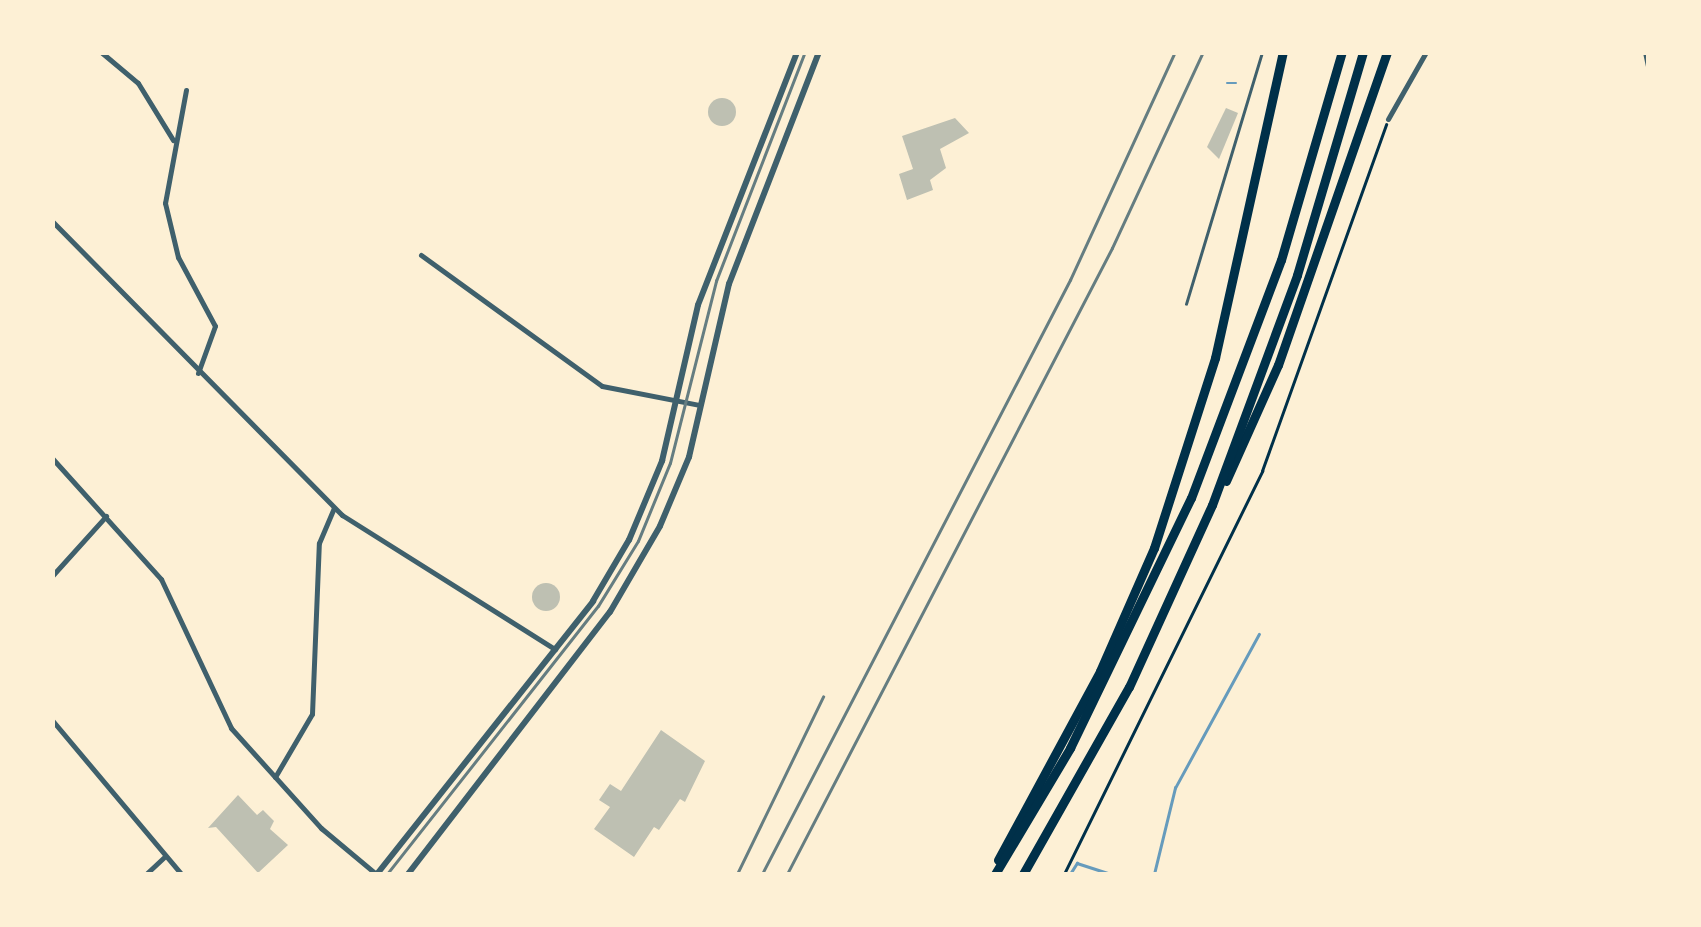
<!DOCTYPE html>
<html>
<head>
<meta charset="utf-8">
<style>
	body { margin:0 }
	#map { position:relative; width:1701px; height:927px; overflow:hidden; background:#fdf0d5; font-family:"DM Sans",sans-serif }
	div>[style] { position:absolute }
	.stream>* { height:2.5px; margin:-1.25px; padding:0 1.25px; transform-origin:1.25px; border-radius:1.25px; background:#669bbc }
	.building>* { inset:0; background:#bec0b2 }
	.round { border-radius:50% }
	.path>* { height:2.5px; margin:-1.25px; padding:0 1.25px; transform-origin:1.25px; border-radius:1.25px; background:#003049 }
	.service>* { height:2.5px; margin:-1.25px; padding:0 1.25px; transform-origin:1.25px; border-radius:1.25px; background:#3f606c }
	.minor>* { height:5px; margin:-2.5px; padding:0 2.5px; transform-origin:2.5px; border-radius:2.5px; background:#3f606c }
	.tertiary>* { height:6px; margin:-3px; padding:0 3px; transform-origin:3px; border-radius:3px; background:#3f606c }
	.trunk>* { height:9px; margin:-4.5px; padding:0 4.5px; transform-origin:4.5px; border-radius:4.5px; background:#003049 }
	.tram>* { height:2.5px; margin:-1.25px; padding:0 1.25px; transform-origin:1.25px; border-radius:1.25px; background:#657d81 }
	.rail>* { height:2.5px; margin:-1.25px; padding:0 1.25px; transform-origin:1.25px; border-radius:1.25px; background:#657d81 }
	span { translate:-50% -50%; white-space:nowrap; text-align:center; line-height:1.15; -webkit-text-stroke:8px #fdf0d5; paint-order:stroke }
	.frame { position:absolute; inset:0; border:55px solid #fdf0d5; pointer-events:none }
</style>
</head>
<body>
<div id="map">
	<div class="stream">
		<i style="left:1227px;top:83px;width:9px"></i>
		<i style="left:1070px;top:874px;width:13px;rotate:-58deg"></i>
		<i style="left:1077px;top:863px;width:36px;rotate:18deg"></i>
		<i style="left:1154px;top:874px;width:89px;rotate:-76.3deg"></i>
		<i style="left:1175px;top:788px;width:175px;rotate:-61.4deg"></i>
	</div>
	<div class="building">
		<i class="round" style="left:708px;top:98px;width:28px;height:28px"></i>
		<i style="clip-path:polygon(1226px 108px,1238px 113px,1219px 159px,1207px 147px)"></i>
		<i style="clip-path:polygon(955px 118px,969px 133px,940px 149px,946px 168px,930px 180px,933px 190px,907px 200px,899px 174px,913px 169px,902px 136px)"></i>
		<i class="round" style="left:532px;top:583px;width:28px;height:28px"></i>
		<i style="clip-path:polygon(661px 730px,705px 761px,685px 802px,680px 799px,659px 830px,654px 827px,634px 857px,594px 829px,610px 807px,599px 800px,610px 784px,621px 791px)"></i>
		<i style="clip-path:polygon(238px 795px,257px 815px,263px 810px,274px 821px,270px 829px,288px 845px,258px 873px,216px 827px,208px 828px)"></i>
	</div>
	<div class="path">
		<i style="left:1064px;top:874px;width:449px;rotate:-63.8deg"></i>
		<i style="left:1262px;top:471px;width:368px;rotate:-70.3deg"></i>
	</div>
	<div class="service">
		<i style="left:1186px;top:304px;width:263px;rotate:-73.2deg"></i>
	</div>
	<div class="minor">
		<i style="left:101px;top:52px;width:48px;rotate:40deg"></i>
		<i style="left:138px;top:83px;width:67px;rotate:58.4deg"></i>
		<i style="left:1645px;top:52px;width:14px;rotate:78deg"></i>
		<i style="left:186px;top:90px;width:115px;rotate:100.5deg"></i>
		<i style="left:165px;top:203px;width:56px;rotate:76.5deg"></i>
		<i style="left:178px;top:257px;width:78px;rotate:61.8deg"></i>
		<i style="left:215px;top:326px;width:50px;rotate:109.9deg"></i>
		<i style="left:1388px;top:119px;width:77px;rotate:-60.4deg"></i>
		<i style="left:52px;top:221px;width:413px;rotate:45.4deg"></i>
		<i style="left:342px;top:515px;width:252px;rotate:32.2deg"></i>
		<i style="left:421px;top:255px;width:223px;rotate:35.9deg"></i>
		<i style="left:602px;top:386px;width:100px;rotate:11deg"></i>
		<i style="left:52px;top:458px;width:163px;rotate:48deg"></i>
		<i style="left:161px;top:579px;width:165px;rotate:64.8deg"></i>
		<i style="left:231px;top:728px;width:135px;rotate:48deg"></i>
		<i style="left:321px;top:828px;width:72px;rotate:39.9deg"></i>
		<i style="left:52px;top:576px;width:81px;rotate:-48deg"></i>
		<i style="left:52px;top:720px;width:201px;rotate:50deg"></i>
		<i style="left:275px;top:777px;width:73px;rotate:-59.6deg"></i>
		<i style="left:312px;top:714px;width:171px;rotate:-87.7deg"></i>
		<i style="left:319px;top:543px;width:38px;rotate:-67deg"></i>
		<i style="left:146px;top:874px;width:26px;rotate:-43deg"></i>
	</div>
	<div class="tertiary">
		<i style="left:377px;top:874px;width:348px;rotate:-51.6deg"></i>
		<i style="left:593px;top:601px;width:71px;rotate:-59.5deg"></i>
		<i style="left:629px;top:540px;width:86px;rotate:-67.3deg"></i>
		<i style="left:662px;top:461px;width:160px;rotate:-77deg"></i>
		<i style="left:698px;top:305px;width:272px;rotate:-68.6deg"></i>
		<i style="left:408px;top:874px;width:331px;rotate:-52.4deg"></i>
		<i style="left:610px;top:612px;width:99px;rotate:-59.8deg"></i>
		<i style="left:660px;top:526px;width:75px;rotate:-67.2deg"></i>
		<i style="left:689px;top:457px;width:178px;rotate:-77deg"></i>
		<i style="left:729px;top:284px;width:249px;rotate:-68.8deg"></i>
	</div>
	<div class="trunk">
		<i style="left:1226px;top:481px;width:127px;rotate:-65.9deg"></i>
		<i style="left:1278px;top:365px;width:331px;rotate:-70.8deg"></i>
		<i style="left:998px;top:860px;width:215px;rotate:-61.6deg"></i>
		<i style="left:1100px;top:671px;width:134px;rotate:-66.3deg"></i>
		<i style="left:1154px;top:548px;width:200px;rotate:-72.2deg"></i>
		<i style="left:1215px;top:358px;width:313px;rotate:-77.5deg"></i>
		<i style="left:995px;top:874px;width:147px;rotate:-59.2deg"></i>
		<i style="left:1070px;top:748px;width:278px;rotate:-64.2deg"></i>
		<i style="left:1191px;top:498px;width:254px;rotate:-69.3deg"></i>
		<i style="left:1281px;top:260px;width:217px;rotate:-73.7deg"></i>
		<i style="left:1023px;top:874px;width:215px;rotate:-60.5deg"></i>
		<i style="left:1129px;top:687px;width:200px;rotate:-65.5deg"></i>
		<i style="left:1212px;top:505px;width:245px;rotate:-69.7deg"></i>
		<i style="left:1297px;top:275px;width:233px;rotate:-73.5deg"></i>
	</div>
	<div class="tram">
		<i style="left:387px;top:874px;width:341px;rotate:-51.8deg"></i>
		<i style="left:598px;top:606px;width:76px;rotate:-58.4deg"></i>
		<i style="left:638px;top:541px;width:84px;rotate:-67.7deg"></i>
		<i style="left:670px;top:463px;width:188px;rotate:-75.8deg"></i>
		<i style="left:716px;top:281px;width:246px;rotate:-68.8deg"></i>
	</div>
	<div class="rail">
		<i style="left:737px;top:874px;width:197px;rotate:-64.1deg"></i>
		<i style="left:762px;top:874px;width:669px;rotate:-62.59deg"></i>
		<i style="left:1070px;top:280px;width:251px;rotate:-65.3deg"></i>
		<i style="left:787px;top:874px;width:705px;rotate:-62.56deg"></i>
		<i style="left:1112px;top:248px;width:216px;rotate:-65.1deg"></i>
	</div>
	<div class="frame"></div>
</div>
</body>
</html>
